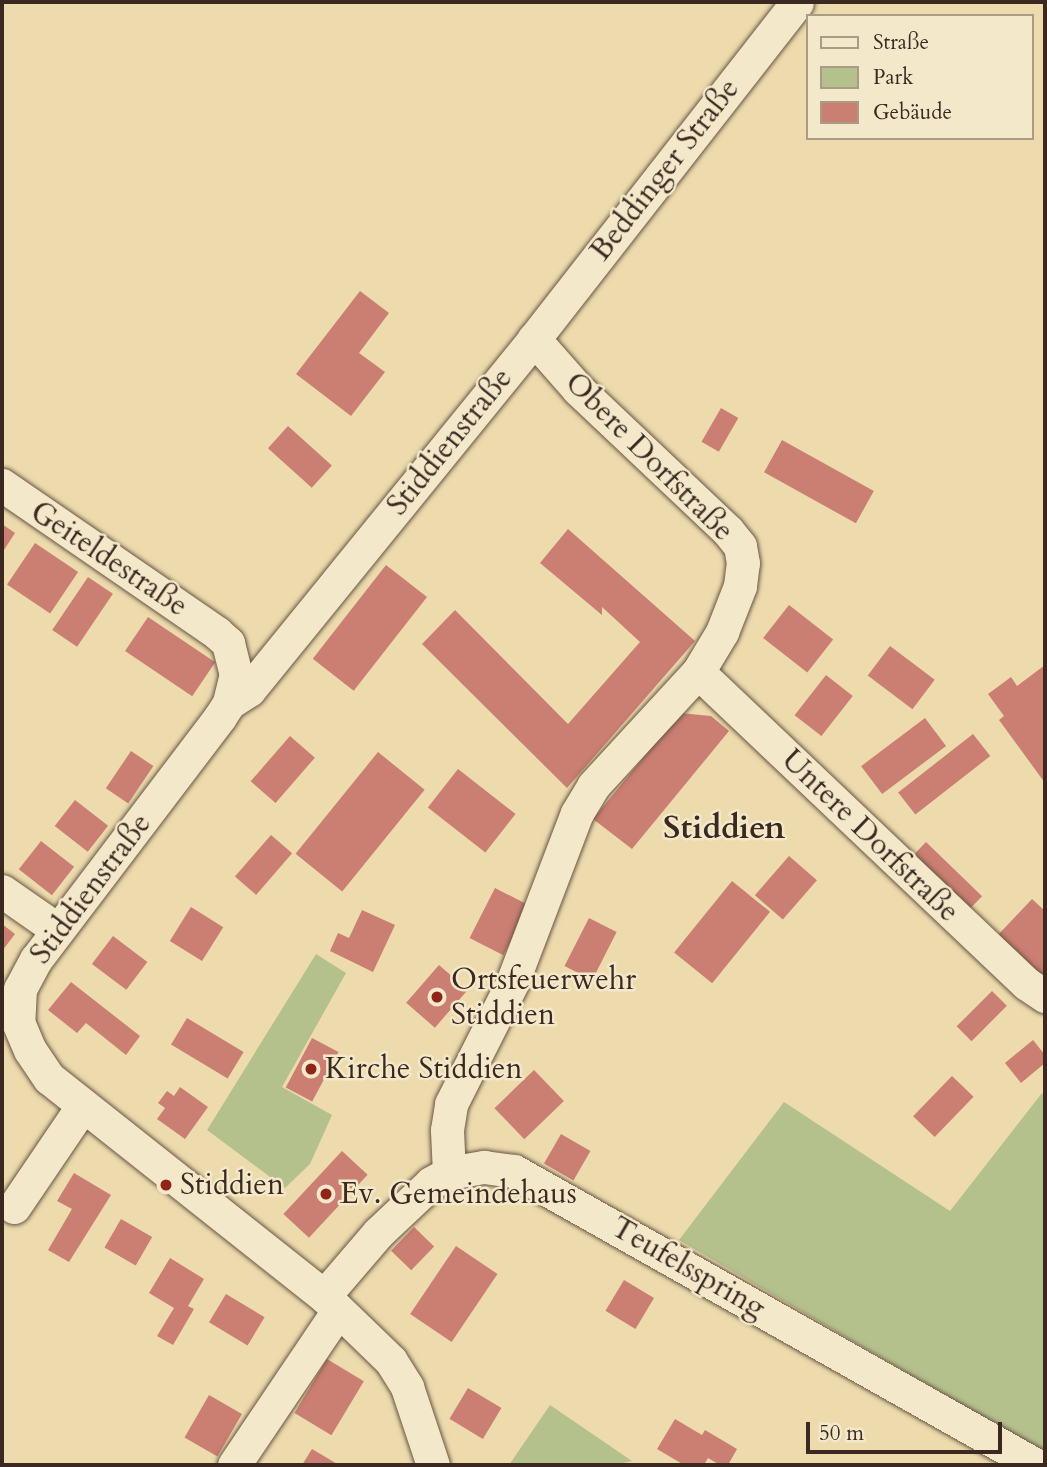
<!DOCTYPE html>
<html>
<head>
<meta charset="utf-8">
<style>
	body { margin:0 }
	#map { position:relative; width:1047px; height:1467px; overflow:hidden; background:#eddbad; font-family:Cardo,serif }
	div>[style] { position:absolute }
	.green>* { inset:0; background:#b5c18d }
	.building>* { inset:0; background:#cb7e72; transform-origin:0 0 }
	.roads { filter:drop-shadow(0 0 2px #685544) drop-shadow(0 0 2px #685544) }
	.minor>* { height:33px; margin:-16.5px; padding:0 16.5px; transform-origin:16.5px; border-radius:16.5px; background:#f3e8ca }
	.dots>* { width:19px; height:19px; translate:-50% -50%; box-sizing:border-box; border:4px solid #f3e8ca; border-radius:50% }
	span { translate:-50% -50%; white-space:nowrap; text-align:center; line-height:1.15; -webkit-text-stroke:5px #f3e8ca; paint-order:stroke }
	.street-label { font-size:30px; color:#3b2821 }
	.poi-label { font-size:30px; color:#3b2821 }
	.left { translate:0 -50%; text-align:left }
	.quarter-label { font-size:33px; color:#3b2821; font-weight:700 }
	.frame { position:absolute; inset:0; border:4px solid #3b2821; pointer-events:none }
	.legend { position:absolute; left:806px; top:14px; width:228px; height:126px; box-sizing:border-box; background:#f3e8ca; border:2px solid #a99b86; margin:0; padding:9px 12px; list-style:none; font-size:21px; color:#3b2821 }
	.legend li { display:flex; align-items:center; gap:14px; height:35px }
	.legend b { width:35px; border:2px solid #a99b86 }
	.scale { position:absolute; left:806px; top:1422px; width:196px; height:32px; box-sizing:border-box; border:4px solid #3b2821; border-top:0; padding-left:9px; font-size:21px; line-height:24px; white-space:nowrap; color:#3b2821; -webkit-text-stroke:5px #f3e8ca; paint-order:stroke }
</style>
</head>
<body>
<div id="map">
	<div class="green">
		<i style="clip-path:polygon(316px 954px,346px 973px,282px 1087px,332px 1115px,310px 1164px,285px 1188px,207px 1130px)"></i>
		<i style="clip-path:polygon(1042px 1093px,1045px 1096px,1045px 1453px,679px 1240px,784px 1102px,950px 1211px)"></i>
		<i style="clip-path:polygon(550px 1405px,632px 1461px,614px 1465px,509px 1465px)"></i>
	</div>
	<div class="building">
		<i style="clip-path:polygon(360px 291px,389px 313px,359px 353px,385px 372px,351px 416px,296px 374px)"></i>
		<i style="left:721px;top:408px;width:20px;height:39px;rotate:30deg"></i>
		<i style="left:288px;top:426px;width:59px;height:30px;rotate:42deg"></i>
		<i style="left:782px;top:440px;width:105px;height:37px;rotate:29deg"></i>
		<i style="clip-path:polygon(2px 524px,15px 533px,2px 553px)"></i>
		<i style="clip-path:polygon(568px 529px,695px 641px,567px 788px,422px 644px,455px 610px,568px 724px,640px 642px,602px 607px,602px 615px,540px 563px)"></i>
		<i style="left:35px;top:543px;width:52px;height:50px;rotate:34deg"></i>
		<i style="left:386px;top:565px;width:52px;height:119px;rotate:38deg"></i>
		<i style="left:88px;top:577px;width:30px;height:64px;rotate:34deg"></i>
		<i style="left:789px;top:605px;width:56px;height:42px;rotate:38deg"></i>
		<i style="left:148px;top:617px;width:81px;height:41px;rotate:34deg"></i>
		<i style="left:890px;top:646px;width:56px;height:37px;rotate:37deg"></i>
		<i style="clip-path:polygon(1045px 665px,1045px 783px,999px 720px,1004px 716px,988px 694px,1011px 677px,1017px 686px)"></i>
		<i style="left:826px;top:675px;width:34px;height:51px;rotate:38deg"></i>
		<i style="clip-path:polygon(680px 713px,711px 716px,729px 731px,632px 849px,593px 819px)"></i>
		<i style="left:925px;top:718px;width:35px;height:80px;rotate:53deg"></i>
		<i style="left:973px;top:734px;width:28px;height:95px;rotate:52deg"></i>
		<i style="left:290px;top:736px;width:33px;height:60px;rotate:41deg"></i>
		<i style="left:131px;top:751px;width:27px;height:45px;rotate:34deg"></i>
		<i style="left:378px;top:752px;width:60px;height:131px;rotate:39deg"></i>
		<i style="left:458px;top:769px;width:73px;height:49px;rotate:38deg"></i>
		<i style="left:75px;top:800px;width:42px;height:33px;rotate:38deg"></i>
		<i style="left:271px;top:835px;width:28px;height:55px;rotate:41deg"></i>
		<i style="left:41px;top:841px;width:42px;height:36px;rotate:38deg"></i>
		<i style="left:926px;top:842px;width:78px;height:22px;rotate:44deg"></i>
		<i style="left:789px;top:856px;width:37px;height:52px;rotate:41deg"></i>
		<i style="left:732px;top:881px;width:49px;height:92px;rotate:39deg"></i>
		<i style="left:495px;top:888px;width:38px;height:56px;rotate:27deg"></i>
		<i style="clip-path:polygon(1032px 899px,1045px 911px,1045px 976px,1042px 979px,997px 936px)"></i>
		<i style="left:191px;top:907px;width:38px;height:40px;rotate:32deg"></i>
		<i style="clip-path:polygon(362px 910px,395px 925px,373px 972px,330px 951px,338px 933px,349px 938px)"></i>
		<i style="left:589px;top:918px;width:31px;height:54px;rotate:27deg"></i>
		<i style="clip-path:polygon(2px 924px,15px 934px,2px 951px)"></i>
		<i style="left:113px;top:936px;width:43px;height:35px;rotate:37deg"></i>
		<i style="left:439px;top:965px;width:38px;height:50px;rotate:41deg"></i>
		<i style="clip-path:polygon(71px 982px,140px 1036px,126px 1055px,86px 1023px,77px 1033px,48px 1010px)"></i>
		<i style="left:992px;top:991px;width:21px;height:50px;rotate:45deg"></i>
		<i style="left:187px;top:1018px;width:66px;height:31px;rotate:31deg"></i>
		<i style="left:312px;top:1038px;width:30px;height:56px;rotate:28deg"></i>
		<i style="clip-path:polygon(1033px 1040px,1045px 1055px,1045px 1063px,1021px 1083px,1005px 1063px)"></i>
		<i style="left:534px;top:1070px;width:43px;height:55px;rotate:46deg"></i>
		<i style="left:952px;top:1076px;width:30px;height:56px;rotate:44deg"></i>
		<i style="clip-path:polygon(180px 1087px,208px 1107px,185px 1139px,157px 1119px,165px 1108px,158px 1103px,167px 1091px,174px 1096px)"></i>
		<i style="left:561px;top:1134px;width:34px;height:34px;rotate:30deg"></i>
		<i style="left:342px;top:1151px;width:35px;height:86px;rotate:43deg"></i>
		<i style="clip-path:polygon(74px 1173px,111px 1195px,69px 1262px,48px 1250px,72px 1209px,57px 1201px)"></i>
		<i style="left:121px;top:1219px;width:36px;height:33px;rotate:30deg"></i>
		<i style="left:414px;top:1227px;width:28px;height:33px;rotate:44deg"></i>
		<i style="left:456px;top:1246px;width:50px;height:82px;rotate:34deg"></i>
		<i style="clip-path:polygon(170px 1258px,204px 1279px,188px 1306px,194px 1309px,173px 1345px,157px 1336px,174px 1308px,149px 1293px)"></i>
		<i style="left:624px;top:1280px;width:35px;height:36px;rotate:31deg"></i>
		<i style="left:226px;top:1294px;width:45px;height:33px;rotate:31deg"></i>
		<i style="left:327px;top:1359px;width:43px;height:63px;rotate:31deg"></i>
		<i style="left:468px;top:1388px;width:39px;height:36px;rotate:31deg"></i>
		<i style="left:209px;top:1395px;width:38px;height:49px;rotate:30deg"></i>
		<i style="clip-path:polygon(675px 1419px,702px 1435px,705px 1430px,737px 1449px,728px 1465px,720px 1465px,708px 1458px,704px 1465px,684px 1465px,657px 1449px)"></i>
		<i style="clip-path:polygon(312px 1449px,339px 1465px,302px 1465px)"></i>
	</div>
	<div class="roads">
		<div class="minor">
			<i style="left:2px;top:485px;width:261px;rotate:34.5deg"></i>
			<i style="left:217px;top:633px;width:15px;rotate:42deg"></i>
			<i style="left:228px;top:643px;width:32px;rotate:76deg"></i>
			<i style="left:236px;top:674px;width:30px;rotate:104deg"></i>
			<i style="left:229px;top:703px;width:17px;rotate:123deg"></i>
			<i style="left:220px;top:717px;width:304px;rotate:127.2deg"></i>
			<i style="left:36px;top:959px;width:34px;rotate:118deg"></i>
			<i style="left:20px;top:989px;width:33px;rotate:93deg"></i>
			<i style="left:18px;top:1022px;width:30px;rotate:67deg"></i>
			<i style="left:30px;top:1050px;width:34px;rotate:56deg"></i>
			<i style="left:49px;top:1078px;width:351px;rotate:38.4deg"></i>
			<i style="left:324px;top:1296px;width:93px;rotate:44.1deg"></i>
			<i style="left:391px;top:1361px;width:31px;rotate:58deg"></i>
			<i style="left:407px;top:1387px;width:82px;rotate:71.6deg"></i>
			<i style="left:698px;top:672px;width:453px;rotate:43.5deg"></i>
			<i style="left:1027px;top:984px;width:22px;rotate:34deg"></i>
			<i style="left:229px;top:703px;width:24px;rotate:-33deg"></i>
			<i style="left:249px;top:690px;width:452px;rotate:-50.9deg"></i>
			<i style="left:534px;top:339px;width:427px;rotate:-52deg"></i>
			<i style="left:2px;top:891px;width:68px;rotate:34.9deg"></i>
			<i style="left:449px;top:1173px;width:43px;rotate:-92.7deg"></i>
			<i style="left:447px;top:1130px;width:26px;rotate:-81deg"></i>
			<i style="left:451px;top:1104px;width:136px;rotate:-63.2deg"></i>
			<i style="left:512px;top:983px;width:182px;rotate:-69.1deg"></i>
			<i style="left:577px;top:813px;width:31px;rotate:-59deg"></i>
			<i style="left:593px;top:786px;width:155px;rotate:-47.4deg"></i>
			<i style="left:698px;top:672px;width:47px;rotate:-59deg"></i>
			<i style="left:722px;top:632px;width:49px;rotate:-68.6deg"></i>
			<i style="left:740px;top:586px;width:23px;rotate:-83deg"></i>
			<i style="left:743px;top:563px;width:17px;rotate:-100deg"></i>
			<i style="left:740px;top:546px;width:19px;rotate:-129deg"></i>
			<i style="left:728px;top:531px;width:207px;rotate:-136.6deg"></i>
			<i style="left:578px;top:389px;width:67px;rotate:-131.3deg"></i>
			<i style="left:14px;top:1207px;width:123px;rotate:-55.9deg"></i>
			<i style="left:324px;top:1296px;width:83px;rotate:-49.4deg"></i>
			<i style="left:378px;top:1233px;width:73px;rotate:-43.3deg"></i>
			<i style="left:431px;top:1183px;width:21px;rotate:-29deg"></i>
			<i style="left:449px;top:1173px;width:36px;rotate:-10deg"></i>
			<i style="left:484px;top:1167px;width:30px;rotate:8deg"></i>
			<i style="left:514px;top:1171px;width:599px;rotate:29.39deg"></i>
			<i style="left:234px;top:1465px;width:186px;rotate:-56deg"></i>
		</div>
	</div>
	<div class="dots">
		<i style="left:437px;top:997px;background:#8f2418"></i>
		<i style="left:311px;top:1069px;background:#8f2418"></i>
		<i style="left:166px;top:1185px;background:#8f2418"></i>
		<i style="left:326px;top:1194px;background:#8f2418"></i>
	</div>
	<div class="street-label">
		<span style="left:665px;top:170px;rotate:-52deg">Beddinger Straße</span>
		<span style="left:450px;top:442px;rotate:-51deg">Stiddienstraße</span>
		<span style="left:649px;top:457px;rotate:45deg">Obere Dorfstraße</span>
		<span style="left:109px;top:559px;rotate:34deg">Geiteldestraße</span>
		<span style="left:870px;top:836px;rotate:44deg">Untere Dorfstraße</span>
		<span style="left:91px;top:889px;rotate:-53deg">Stiddienstraße</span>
		<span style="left:688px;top:1268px;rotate:30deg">Teufelsspring</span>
	</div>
	<div class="poi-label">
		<span class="left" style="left:451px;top:997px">Ortsfeuerwehr<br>Stiddien</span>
		<span class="left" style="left:325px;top:1069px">Kirche Stiddien</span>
		<span class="left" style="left:180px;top:1185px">Stiddien</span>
		<span class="left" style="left:340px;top:1194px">Ev. Gemeindehaus</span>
	</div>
	<div class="quarter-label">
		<span style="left:724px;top:828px">Stiddien</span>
	</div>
	<div class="frame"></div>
	<ul class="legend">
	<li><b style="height:9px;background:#f3e8ca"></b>Straße</li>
	<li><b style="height:19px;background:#b5c18d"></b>Park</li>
	<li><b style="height:19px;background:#cb7e72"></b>Gebäude</li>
	</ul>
	<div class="scale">50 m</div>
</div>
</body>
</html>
